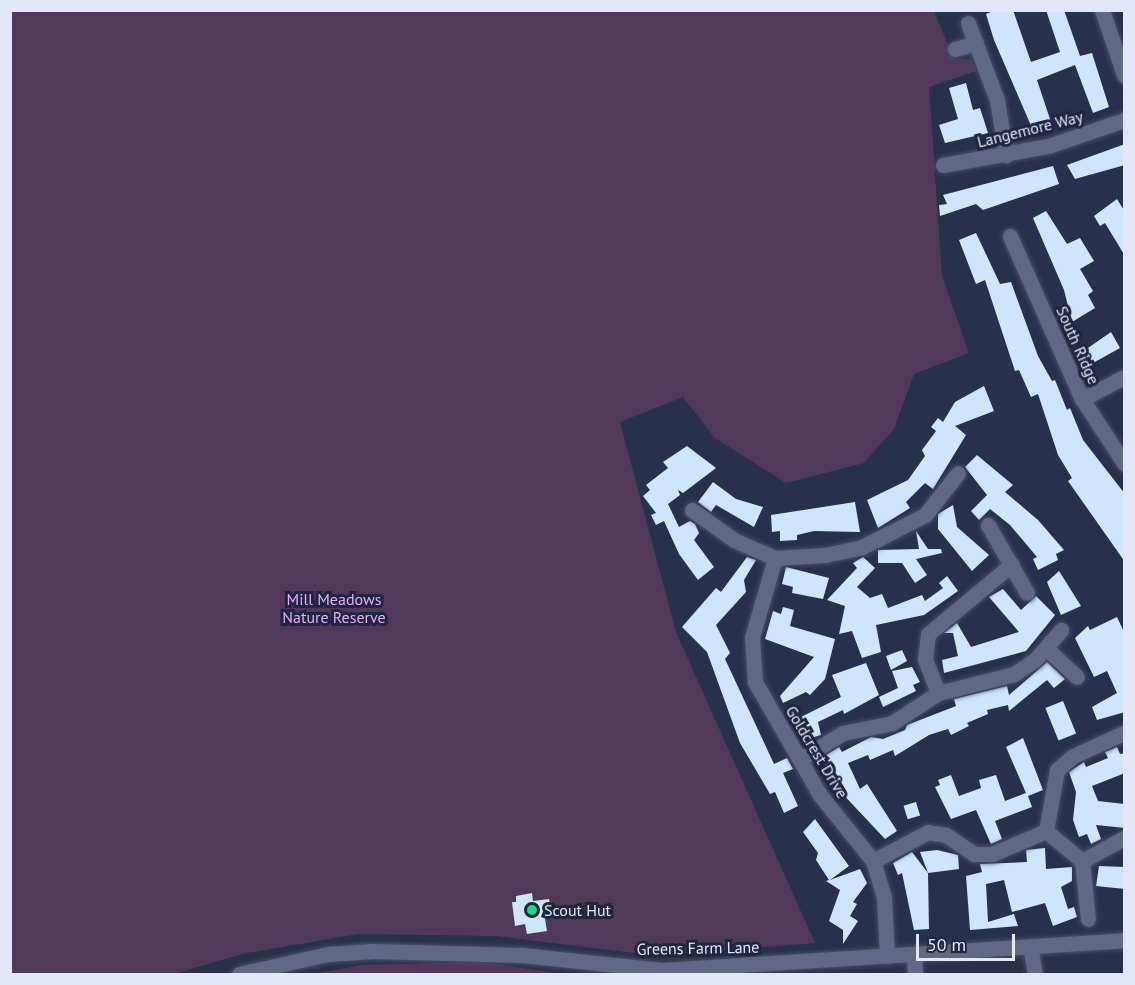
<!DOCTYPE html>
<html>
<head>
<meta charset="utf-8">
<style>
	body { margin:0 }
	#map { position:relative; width:1135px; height:985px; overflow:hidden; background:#28314b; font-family:"PT Sans",sans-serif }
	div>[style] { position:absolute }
	.green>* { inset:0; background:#50385b }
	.building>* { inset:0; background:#cfe5fb; transform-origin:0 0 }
	.roads { filter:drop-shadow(0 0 2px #474e64) drop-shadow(0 0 2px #474e64) }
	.minor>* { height:15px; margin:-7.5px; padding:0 7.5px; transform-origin:7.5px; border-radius:7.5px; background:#5f6986 }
	.dots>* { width:16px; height:16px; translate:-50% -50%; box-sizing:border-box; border:3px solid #1f2640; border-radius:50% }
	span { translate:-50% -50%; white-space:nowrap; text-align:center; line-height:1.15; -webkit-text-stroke:6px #1f2640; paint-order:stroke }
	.street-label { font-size:16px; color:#e2e8f9 }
	.park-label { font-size:16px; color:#e5adfe }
	.poi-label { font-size:16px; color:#e2e8f9 }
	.left { translate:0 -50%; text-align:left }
	.frame { position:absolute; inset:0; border:12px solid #e2e8f9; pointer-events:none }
	.scale { position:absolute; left:916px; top:934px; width:99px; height:27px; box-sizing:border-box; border:3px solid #e2e8f9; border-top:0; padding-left:8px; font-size:18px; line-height:21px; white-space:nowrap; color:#e2e8f9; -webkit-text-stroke:4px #1f2640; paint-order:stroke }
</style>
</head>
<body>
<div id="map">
	<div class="green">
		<i style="clip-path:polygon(10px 11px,934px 11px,954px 59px,971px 59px,976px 71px,929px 87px,942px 276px,969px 353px,914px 374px,894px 429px,864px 463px,786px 483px,715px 438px,683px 397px,620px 422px,676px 632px,815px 943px,657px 956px,496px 936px,358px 934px,242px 954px,174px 974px,11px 974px)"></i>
		<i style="clip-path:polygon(482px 962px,563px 974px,313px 974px,362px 965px)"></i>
	</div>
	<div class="building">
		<i style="clip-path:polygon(996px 10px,1013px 10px,1031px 62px,1060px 52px,1046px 10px,1064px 10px,1080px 56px,1092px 53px,1109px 107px,1093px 113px,1075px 65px,1037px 80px,1052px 125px,1032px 128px,994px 40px,986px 14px)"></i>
		<i style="clip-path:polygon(966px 83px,973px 110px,980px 108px,988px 133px,945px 143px,939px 125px,958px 119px,949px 88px)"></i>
		<i style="clip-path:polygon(1125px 144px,1125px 165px,1075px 179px,1067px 165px)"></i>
		<i style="clip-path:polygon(1053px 166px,1059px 184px,983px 210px,976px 204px,940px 216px,939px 205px,947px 204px,943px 195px)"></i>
		<i style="clip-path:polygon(1117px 199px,1125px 212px,1125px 256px,1105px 223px,1100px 226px,1094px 216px)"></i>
		<i style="clip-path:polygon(1046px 211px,1067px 244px,1080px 238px,1094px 261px,1080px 269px,1093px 291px,1088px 295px,1095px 308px,1072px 322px,1064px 290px,1033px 218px)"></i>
		<i style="clip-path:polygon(976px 233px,1000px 284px,1011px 282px,1038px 356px,1052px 381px,1055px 380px,1067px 410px,1070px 408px,1083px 440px,1125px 494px,1125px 562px,1068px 481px,1072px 478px,1058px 455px,1038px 394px,1031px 397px,1019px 370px,1015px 371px,985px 280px,976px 284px,959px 240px)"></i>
		<i style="clip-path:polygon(1111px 332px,1120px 348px,1093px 363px,1085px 350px)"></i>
		<i style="clip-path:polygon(984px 386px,994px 411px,955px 426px,966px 435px,933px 489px,925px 483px,906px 502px,910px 508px,878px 528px,867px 500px,908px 480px,925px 456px,922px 450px,936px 431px,931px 427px,938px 418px,943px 422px,955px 402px)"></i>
		<i style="clip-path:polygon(687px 446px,716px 468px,683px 493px,678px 490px,680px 495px,668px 504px,679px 527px,690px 521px,695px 524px,699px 533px,694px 540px,714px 567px,698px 580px,679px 554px,664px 521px,656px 525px,651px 515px,656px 513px,643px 496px,650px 490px,646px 485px,668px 468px,663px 462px)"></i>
		<i style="clip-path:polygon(977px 455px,1013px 485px,1005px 492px,1038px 520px,1064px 550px,1056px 554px,1058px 560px,1038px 570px,1033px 559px,1037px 557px,1010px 525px,990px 509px,979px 520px,971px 511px,987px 495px,965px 467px)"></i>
		<i style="clip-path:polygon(713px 482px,736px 499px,763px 507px,754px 527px,716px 505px,711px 512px,698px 502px)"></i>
		<i style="clip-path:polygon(855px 502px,860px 532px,814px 531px,797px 535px,797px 540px,780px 541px,780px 531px,772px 532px,771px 515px)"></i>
		<i style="clip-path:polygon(953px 505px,957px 527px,989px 555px,972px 571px,938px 529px,938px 514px)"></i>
		<i style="clip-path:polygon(916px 531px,928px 549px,941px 549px,942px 553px,916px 559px,927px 575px,915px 583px,902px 563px,878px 563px,878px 550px,919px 549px)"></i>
		<i style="clip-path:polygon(747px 557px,756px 560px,744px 580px,746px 592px,716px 625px,730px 653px,725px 659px,774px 764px,787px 758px,793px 769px,783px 773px,798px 806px,784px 813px,775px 792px,770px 794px,740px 743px,707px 652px,682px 627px,716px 588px,721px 592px)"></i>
		<i style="clip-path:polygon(863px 557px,875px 568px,857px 587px,870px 598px,882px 594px,888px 608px,922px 595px,925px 601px,943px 588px,939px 583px,947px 576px,958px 591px,924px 615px,876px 625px,881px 652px,862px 658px,852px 631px,839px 634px,845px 606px,827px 600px,857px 568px,853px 563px)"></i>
		<i style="clip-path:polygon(786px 567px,829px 578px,823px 599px,792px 593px,793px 587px,782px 584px)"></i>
		<i style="clip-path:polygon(1059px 571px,1081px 606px,1061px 615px,1047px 582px)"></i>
		<i style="clip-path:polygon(1003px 589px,1021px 610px,1036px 596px,1055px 615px,1026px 651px,944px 673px,942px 660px,958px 656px,953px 633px,944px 633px,957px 623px,971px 647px,1019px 632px,989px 597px)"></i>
		<i style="clip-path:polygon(783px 607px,794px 610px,790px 626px,835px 639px,825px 679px,810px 695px,806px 692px,783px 703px,780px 696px,814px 657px,765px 639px,773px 611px,781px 614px)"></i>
		<i style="clip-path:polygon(1117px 617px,1125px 634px,1125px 712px,1097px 720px,1092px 707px,1117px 693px,1107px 671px,1094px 677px,1075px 638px,1088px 626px,1090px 630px)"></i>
		<i style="clip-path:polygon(902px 650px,907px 661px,891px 670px,886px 656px)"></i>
		<i style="clip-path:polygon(1047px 662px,1065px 679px,1054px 688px,1047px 680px,1009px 711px,1008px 705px,987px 710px,988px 714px,967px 723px,969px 726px,951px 735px,948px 729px,929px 735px,895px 756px,893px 750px,870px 760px,868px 755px,848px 763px,860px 789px,867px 784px,897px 831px,885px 839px,839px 790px,821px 758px,839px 747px,842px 752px,871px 737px,883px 739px,905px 730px,907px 725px,956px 706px,954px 699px,1007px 686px,1009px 695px)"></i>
		<i style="clip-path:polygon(866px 663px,879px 695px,844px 714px,843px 710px,818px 722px,821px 735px,808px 739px,795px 720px,841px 697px,832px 675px)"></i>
		<i style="clip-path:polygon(912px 667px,920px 682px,913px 685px,916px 691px,883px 707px,879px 697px,898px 688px,892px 671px)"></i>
		<i style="left:1063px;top:701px;width:35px;height:19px;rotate:68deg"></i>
		<i style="clip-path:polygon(1023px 738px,1043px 790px,1028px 796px,1032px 807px,995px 821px,1002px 839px,991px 844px,976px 810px,951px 819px,935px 787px,940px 785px,938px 780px,951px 775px,959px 796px,981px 788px,979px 780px,996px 775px,1005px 801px,1026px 793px,1006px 747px)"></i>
		<i style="clip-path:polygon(1117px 747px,1120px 754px,1125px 753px,1125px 773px,1092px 786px,1098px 801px,1124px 804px,1125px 828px,1096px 825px,1101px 839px,1091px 844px,1087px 834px,1079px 837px,1073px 820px,1076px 792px,1069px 772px,1084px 762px,1086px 767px,1108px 758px,1105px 752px)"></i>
		<i style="left:916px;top:802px;width:14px;height:13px;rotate:73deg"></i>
		<i style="clip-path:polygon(815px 819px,849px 866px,830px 880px,860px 869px,867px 883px,853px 902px,857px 904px,850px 916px,858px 921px,843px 944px,843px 930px,829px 921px,840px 890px,826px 881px,829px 880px,816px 860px,818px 853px,803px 832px)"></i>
		<i style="clip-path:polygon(1045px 848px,1046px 869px,1072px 867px,1072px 881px,1061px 887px,1068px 909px,1074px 907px,1077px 917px,1053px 926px,1045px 903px,1012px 912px,1004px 880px,986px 884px,988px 922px,1014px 914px,1018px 926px,970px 930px,966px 876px,982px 872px,980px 864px,1027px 862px,1026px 850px)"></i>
		<i style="clip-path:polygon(937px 850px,958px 855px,959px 869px,928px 873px,920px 852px)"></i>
		<i style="clip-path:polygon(912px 852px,928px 873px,929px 929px,914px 930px,902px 873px,898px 875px,893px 863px)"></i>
		<i style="clip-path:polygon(1099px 866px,1125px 867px,1125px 889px,1096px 886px)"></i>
		<i style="clip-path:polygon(532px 893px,533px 901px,549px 899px,552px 918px,545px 919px,547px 931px,527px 934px,525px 924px,515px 926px,512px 902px,516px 902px,516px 896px)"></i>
	</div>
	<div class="roads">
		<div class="minor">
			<i style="left:1102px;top:10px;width:69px;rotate:71.3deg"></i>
			<i style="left:968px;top:23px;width:82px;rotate:69.4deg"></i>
			<i style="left:997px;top:100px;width:56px;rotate:80.7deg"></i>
			<i style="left:955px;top:49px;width:22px;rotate:-16deg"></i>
			<i style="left:943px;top:165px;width:107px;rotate:-10.3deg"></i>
			<i style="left:1048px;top:146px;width:80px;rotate:-18.9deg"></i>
			<i style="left:1010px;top:236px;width:178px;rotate:66.2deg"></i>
			<i style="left:1082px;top:399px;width:77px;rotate:56.7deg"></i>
			<i style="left:1082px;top:399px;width:47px;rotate:-27.6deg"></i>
			<i style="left:692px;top:510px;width:52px;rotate:35.5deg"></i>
			<i style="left:734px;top:540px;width:45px;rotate:23.7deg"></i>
			<i style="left:775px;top:558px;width:50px;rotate:-3.4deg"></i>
			<i style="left:825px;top:555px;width:38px;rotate:-12deg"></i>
			<i style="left:862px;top:547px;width:71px;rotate:-26.9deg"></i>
			<i style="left:925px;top:515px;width:53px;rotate:-51.8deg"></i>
			<i style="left:988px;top:525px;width:78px;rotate:60.2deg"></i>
			<i style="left:775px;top:558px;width:82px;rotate:106.2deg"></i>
			<i style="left:752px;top:637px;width:45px;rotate:86.2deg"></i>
			<i style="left:755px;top:682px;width:130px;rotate:60.1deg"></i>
			<i style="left:820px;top:795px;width:85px;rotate:51.2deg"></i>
			<i style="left:873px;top:861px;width:38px;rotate:73deg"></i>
			<i style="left:884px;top:897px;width:59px;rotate:87.1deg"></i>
			<i style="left:1046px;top:648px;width:42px;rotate:43.1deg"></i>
			<i style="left:938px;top:693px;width:36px;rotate:-111deg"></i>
			<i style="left:925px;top:659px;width:25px;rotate:-83deg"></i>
			<i style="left:928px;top:634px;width:109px;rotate:-39.8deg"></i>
			<i style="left:800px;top:759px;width:50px;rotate:-31.2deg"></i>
			<i style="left:843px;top:733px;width:50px;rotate:-11.5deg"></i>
			<i style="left:892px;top:723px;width:55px;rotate:-33.1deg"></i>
			<i style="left:938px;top:693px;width:78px;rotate:-14deg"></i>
			<i style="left:1014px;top:674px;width:25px;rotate:-34deg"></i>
			<i style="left:1035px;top:660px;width:40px;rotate:-49deg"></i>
			<i style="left:1046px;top:831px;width:47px;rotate:39.8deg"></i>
			<i style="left:1082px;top:861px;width:58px;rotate:84.1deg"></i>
			<i style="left:873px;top:861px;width:62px;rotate:-27.8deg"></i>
			<i style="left:928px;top:832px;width:18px;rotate:9deg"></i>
			<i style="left:946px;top:835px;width:34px;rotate:34deg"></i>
			<i style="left:974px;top:854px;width:18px"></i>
			<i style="left:992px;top:854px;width:59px;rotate:-23.1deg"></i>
			<i style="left:1046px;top:831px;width:62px;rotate:-79.8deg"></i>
			<i style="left:1057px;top:770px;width:21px;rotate:-41deg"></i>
			<i style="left:1073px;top:756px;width:56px;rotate:-24.3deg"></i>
			<i style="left:1082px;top:861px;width:48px;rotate:-28.7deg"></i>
			<i style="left:1030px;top:946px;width:28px;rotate:80deg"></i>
			<i style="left:914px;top:954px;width:20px;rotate:87deg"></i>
			<i style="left:239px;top:974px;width:91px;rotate:-12.7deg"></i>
			<i style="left:328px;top:954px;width:45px;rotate:-3.8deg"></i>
			<i style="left:373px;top:951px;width:149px;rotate:1.5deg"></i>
			<i style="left:522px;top:955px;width:142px;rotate:6.1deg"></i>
			<i style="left:663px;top:970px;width:462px;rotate:-3.7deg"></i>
		</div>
	</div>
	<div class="dots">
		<i style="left:532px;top:910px;background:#18d989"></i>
	</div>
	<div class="street-label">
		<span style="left:1030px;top:129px;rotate:-14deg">Langemore Way</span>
		<span style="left:1078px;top:345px;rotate:66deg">South Ridge</span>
		<span style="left:817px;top:752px;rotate:59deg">Goldcrest Drive</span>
		<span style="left:698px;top:948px;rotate:-1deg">Greens Farm Lane</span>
	</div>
	<div class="park-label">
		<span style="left:334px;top:608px">Mill Meadows<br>Nature Reserve</span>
	</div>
	<div class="poi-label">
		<span class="left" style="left:544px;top:910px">Scout Hut</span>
	</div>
	<div class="frame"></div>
	<div class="scale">50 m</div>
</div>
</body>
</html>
